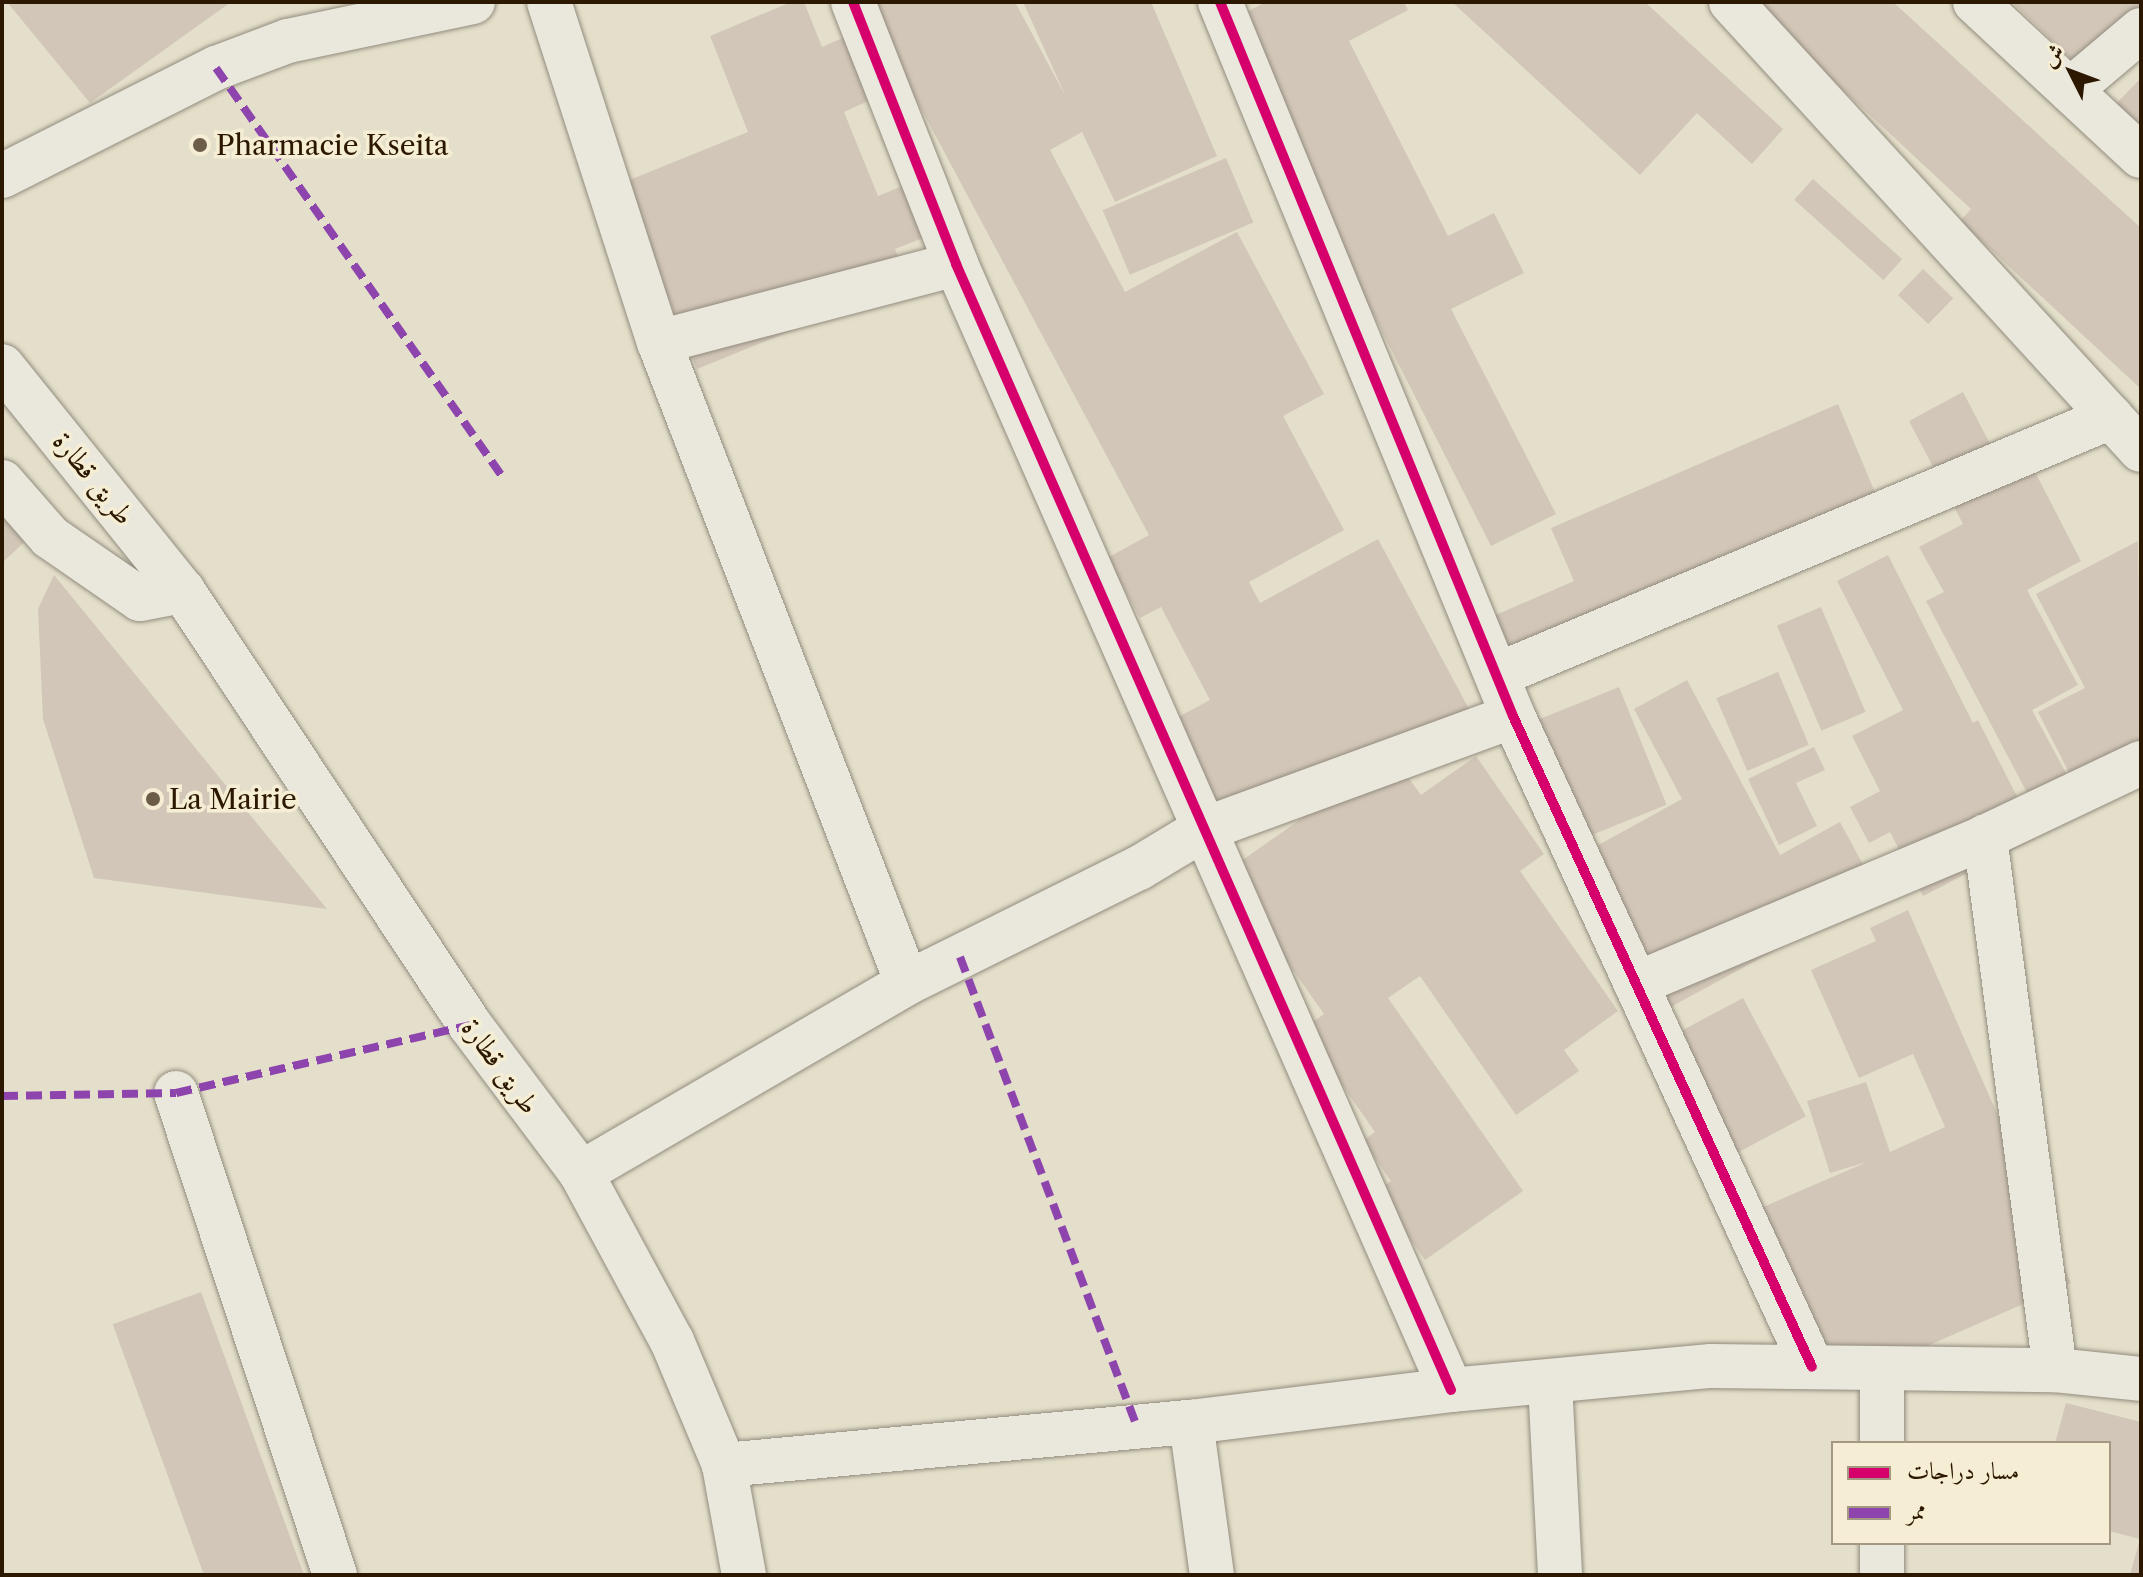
<!DOCTYPE html>
<html>
<head>
<meta charset="utf-8">
<style>
	body { margin:0 }
	#map { position:relative; width:2143px; height:1577px; overflow:hidden; background:#e4dfca; font-family:"Libre Caslon Text",Amiri,serif }
	div>[style] { position:absolute }
	.building>* { inset:0; background:#d2c6b8; transform-origin:0 0 }
	.roads { filter:drop-shadow(0 0 2px #928c7e) drop-shadow(0 0 2px #928c7e) }
	.minor>* { height:44px; margin:-22px; padding:0 22px; transform-origin:22px; border-radius:22px; background:#eae7dc }
	.secondary>* { height:44px; margin:-22px; padding:0 22px; transform-origin:22px; border-radius:22px; background:#eae7dc }
	.quiet>* { height:8px; margin-top:-4px; transform-origin:0; background:repeating-linear-gradient(90deg,#8e44ad 0 16px,transparent 0 24px) }
	.cycleway>* { height:10px; margin:-5px; padding:0 5px; transform-origin:5px; border-radius:5px; background:#d6006c }
	.dots>* { width:22px; height:22px; translate:-50% -50%; box-sizing:border-box; border:4px solid #f5eed5; border-radius:50% }
	span { translate:-50% -50%; white-space:nowrap; text-align:center; line-height:1.15; -webkit-text-stroke:7px #f5eed5; paint-order:stroke }
	.poi-label { font-size:28px; color:#2c1700 }
	.left { translate:0 -50%; text-align:left }
	.street-label { font-size:28px; color:#2c1700 }
	.frame { position:absolute; inset:0; border:4px solid #2c1700; pointer-events:none }
	.legend { position:absolute; left:1831px; top:1441px; width:280px; height:104px; box-sizing:border-box; background:#f5eed5; border:2px solid #a59880; margin:0; padding:10px 14px; list-style:none; font-size:24px; color:#2c1700 }
	.legend li { display:flex; align-items:center; gap:16px; height:40px }
	.legend b { width:40px; border:2px solid #a59880 }
	.north { position:absolute; left:2031px; top:32px; width:80px; height:80px; -webkit-text-stroke:6px #f5eed5; paint-order:stroke; rotate:312deg; font-size:22px; font-weight:700; line-height:32px; text-align:center; color:#2c1700 }
	.north::after { content:''; display:block; margin:auto; width:28px; height:36px; background:#2c1700; clip-path:polygon(50% 0,100% 100%,50% 72%,0 100%) }
</style>
</head>
<body>
<div id="map">
	<div class="building">
		<i style="clip-path:polygon(7px 2px,231px 2px,90px 103px)"></i>
		<i style="clip-path:polygon(791px 2px,804px 2px,822px 47px,852px 34px,877px 97px,844px 112px,878px 196px,912px 182px,933px 234px,895px 249px,909px 283px,697px 369px,622px 183px,748px 132px,710px 36px)"></i>
		<i style="clip-path:polygon(864px 2px,1015px 2px,1066px 97px,1023px 2px,1151px 2px,1217px 156px,1115px 202px,1082px 132px,1050px 150px,1125px 292px,1237px 232px,1324px 394px,1283px 416px,1344px 530px,1249px 582px,1260px 603px,1378px 539px,1469px 709px,1226px 834px,1167px 723px,1210px 700px,1161px 607px,1140px 618px,1107px 558px,1149px 535px)"></i>
		<i style="clip-path:polygon(1266px 2px,1404px 2px,1408px 10px,1349px 41px,1448px 236px,1494px 213px,1524px 273px,1451px 309px,1556px 514px,1491px 546px,1225px 23px)"></i>
		<i style="clip-path:polygon(1452px 2px,1645px 2px,1783px 129px,1752px 164px,1697px 113px,1640px 175px)"></i>
		<i style="clip-path:polygon(1748px 2px,1893px 2px,2141px 228px,2141px 389px,1960px 221px,1971px 209px)"></i>
		<i style="clip-path:polygon(2012px 2px,2141px 2px,2141px 42px,2099px 85px)"></i>
		<i style="clip-path:polygon(2141px 78px,2141px 133px,2114px 106px)"></i>
		<i style="left:1226px;top:158px;width:70px;height:134px;rotate:67deg"></i>
		<i style="left:1813px;top:179px;width:120px;height:28px;rotate:42deg"></i>
		<i style="left:1923px;top:269px;width:42px;height:36px;rotate:44deg"></i>
		<i style="clip-path:polygon(1963px 392px,2009px 480px,2033px 468px,2081px 561px,2027px 590px,2078px 685px,2032px 710px,2073px 786px,2034px 806px,1926px 601px,1944px 592px,1919px 547px,1963px 524px,1909px 421px)"></i>
		<i style="clip-path:polygon(1838px 404px,1887px 521px,1511px 684px,1484px 620px,1574px 581px,1551px 528px)"></i>
		<i style="clip-path:polygon(2px 504px,33px 534px,2px 563px)"></i>
		<i style="clip-path:polygon(2138px 541px,2141px 784px,1923px 896px,1890px 832px,1869px 843px,1850px 807px,1880px 791px,1852px 736px,1903px 710px,1837px 581px,1888px 555px,1973px 723px,1978px 720px,2026px 814px,2077px 788px,2038px 712px,2085px 688px,2036px 594px)"></i>
		<i style="clip-path:polygon(54px 575px,327px 909px,94px 878px,43px 719px,38px 609px)"></i>
		<i style="left:1821px;top:607px;width:114px;height:48px;rotate:67deg"></i>
		<i style="left:1778px;top:672px;width:79px;height:67px;rotate:67deg"></i>
		<i style="clip-path:polygon(1687px 680px,1780px 855px,1840px 822px,1879px 894px,1665px 1010px,1582px 854px,1682px 799px,1634px 709px)"></i>
		<i style="left:1619px;top:687px;width:127px;height:94px;rotate:68deg"></i>
		<i style="clip-path:polygon(1814px 747px,1825px 770px,1796px 783px,1817px 826px,1779px 845px,1748px 779px)"></i>
		<i style="clip-path:polygon(1392px 755px,1421px 795px,1476px 756px,1544px 854px,1520px 871px,1618px 1011px,1564px 1050px,1579px 1071px,1516px 1115px,1420px 976px,1388px 998px,1523px 1191px,1425px 1260px,1376px 1191px,1391px 1181px,1363px 1141px,1375px 1132px,1303px 1029px,1324px 1014px,1224px 873px)"></i>
		<i style="clip-path:polygon(1908px 910px,2071px 1283px,1838px 1385px,1761px 1208px,1867px 1162px,1830px 1173px,1807px 1101px,1866px 1082px,1890px 1152px,1945px 1127px,1913px 1054px,1859px 1078px,1811px 970px,1876px 941px,1870px 928px)"></i>
		<i style="left:1743px;top:998px;width:134px;height:85px;rotate:62deg"></i>
		<i style="left:201px;top:1292px;width:302px;height:94px;rotate:70deg"></i>
		<i style="clip-path:polygon(2066px 1403px,2141px 1422px,2141px 1575px,2130px 1575px,2140px 1539px,2109px 1531px,2109px 1443px,2055px 1443px)"></i>
	</div>
	<div class="roads">
		<div class="minor">
			<i style="left:549px;top:2px;width:357px;rotate:72.1deg"></i>
			<i style="left:659px;top:342px;width:687px;rotate:68.85deg"></i>
			<i style="left:853px;top:2px;width:282px;rotate:68.5deg"></i>
			<i style="left:956px;top:264px;width:1230px;rotate:66.27deg"></i>
			<i style="left:1220px;top:2px;width:772px;rotate:67.69deg"></i>
			<i style="left:1513px;top:716px;width:716px;rotate:65.33deg"></i>
			<i style="left:1731px;top:2px;width:607px;rotate:47.54deg"></i>
			<i style="left:1975px;top:2px;width:226px;rotate:42.9deg"></i>
			<i style="left:2070px;top:90px;width:93px;rotate:-40.2deg"></i>
			<i style="left:2px;top:176px;width:240px;rotate:-26.8deg"></i>
			<i style="left:216px;top:68px;width:77px;rotate:-20.6deg"></i>
			<i style="left:288px;top:41px;width:189px;rotate:-11.9deg"></i>
			<i style="left:659px;top:342px;width:307px;rotate:-14.7deg"></i>
			<i style="left:1497px;top:675px;width:666px;rotate:-22.79deg"></i>
			<i style="left:1636px;top:984px;width:379px;rotate:-22.8deg"></i>
			<i style="left:176px;top:1093px;width:508px;rotate:71.74deg"></i>
			<i style="left:581px;top:1173px;width:377px;rotate:-30.2deg"></i>
			<i style="left:907px;top:983px;width:259px;rotate:-26.4deg"></i>
			<i style="left:1139px;top:868px;width:74px;rotate:-31.1deg"></i>
			<i style="left:1202px;top:830px;width:331px;rotate:-20.1deg"></i>
			<i style="left:2055px;top:1370px;width:538px;rotate:-97.48deg"></i>
			<i style="left:1985px;top:837px;width:173px;rotate:-25.4deg"></i>
			<i style="left:1550px;top:1383px;width:192px;rotate:87deg"></i>
			<i style="left:1191px;top:1422px;width:154px;rotate:82.2deg"></i>
			<i style="left:1882px;top:1443px;width:75px;rotate:-90deg"></i>
			<i style="left:724px;top:1465px;width:469px;rotate:-5.3deg"></i>
			<i style="left:1191px;top:1422px;width:262px;rotate:-7deg"></i>
			<i style="left:1451px;top:1390px;width:261px;rotate:-5.3deg"></i>
			<i style="left:1711px;top:1366px;width:344px;rotate:0.7deg"></i>
			<i style="left:2055px;top:1370px;width:86px;rotate:6deg"></i>
			<i style="left:1882px;top:1575px;width:32px;rotate:-90deg"></i>
		</div>
		<div class="secondary">
			<i style="left:2px;top:366px;width:289px;rotate:51.2deg"></i>
			<i style="left:183px;top:591px;width:520px;rotate:56.52deg"></i>
			<i style="left:470px;top:1025px;width:185px;rotate:53.1deg"></i>
			<i style="left:581px;top:1173px;width:191px;rotate:61.6deg"></i>
			<i style="left:672px;top:1341px;width:134px;rotate:67.2deg"></i>
			<i style="left:724px;top:1465px;width:112px;rotate:79.7deg"></i>
			<i style="left:2px;top:482px;width:73px;rotate:48.9deg"></i>
			<i style="left:50px;top:537px;width:109px;rotate:34.6deg"></i>
			<i style="left:140px;top:599px;width:44px;rotate:-10.5deg"></i>
		</div>
	</div>
	<div class="quiet">
		<i style="left:216px;top:68px;width:502px;rotate:54.98deg"></i>
		<i style="left:960px;top:957px;width:502px;rotate:69.36deg"></i>
		<i style="left:2px;top:1096px;width:174px;rotate:-1deg"></i>
		<i style="left:176px;top:1093px;width:302px;rotate:-13deg"></i>
	</div>
	<div class="cycleway">
		<i style="left:853px;top:2px;width:282px;rotate:68.5deg"></i>
		<i style="left:956px;top:264px;width:1230px;rotate:66.27deg"></i>
		<i style="left:1220px;top:2px;width:772px;rotate:67.69deg"></i>
		<i style="left:1513px;top:716px;width:716px;rotate:65.33deg"></i>
	</div>
	<div class="dots">
		<i style="left:200px;top:145px;background:#6c5d47"></i>
		<i style="left:153px;top:799px;background:#6c5d47"></i>
	</div>
	<div class="poi-label">
		<span class="left" style="left:216px;top:145px">Pharmacie Kseita</span>
		<span class="left" style="left:169px;top:799px">La Mairie</span>
	</div>
	<div class="street-label">
		<span style="left:94px;top:478px;rotate:51deg">طريق قطارة</span>
		<span style="left:501px;top:1066px;rotate:54deg">طريق قطارة</span>
	</div>
	<div class="frame"></div>
	<ul class="legend">
	<li><b style="height:10px;background:#d6006c"></b>مسار دراجات</li>
	<li><b style="height:10px;background:#8e44ad"></b>ممر</li>
	</ul>
	<div class="north">ش</div>
</div>
</body>
</html>
